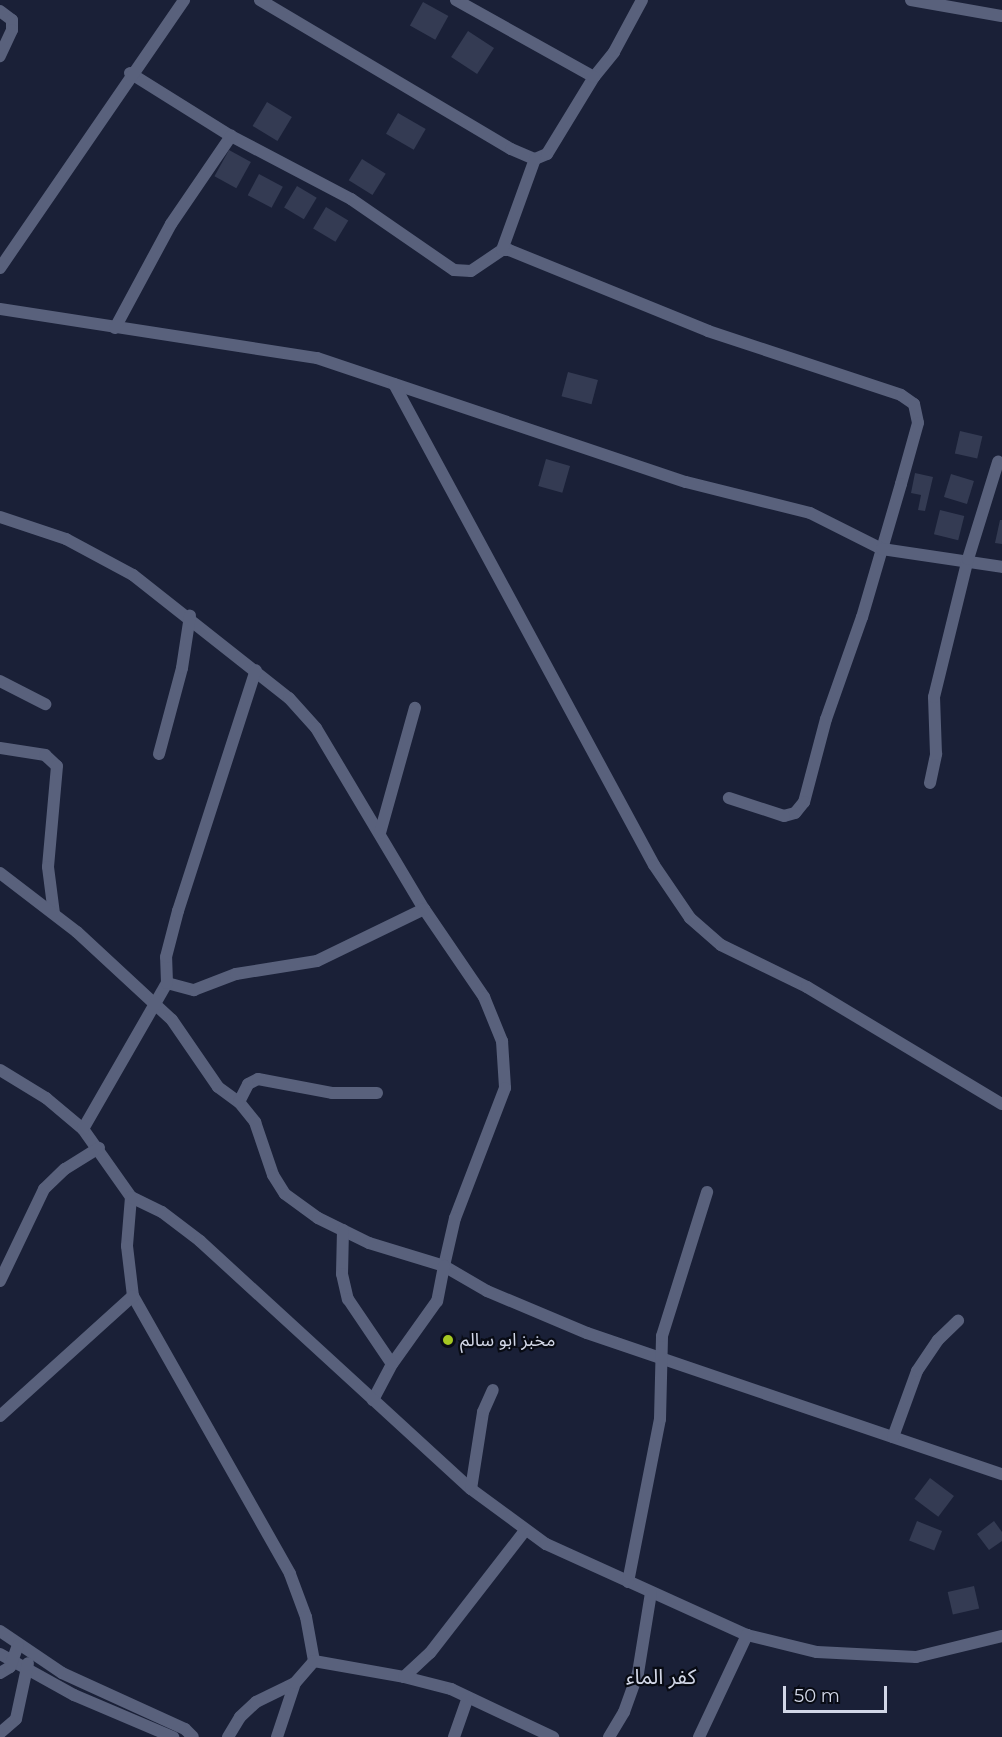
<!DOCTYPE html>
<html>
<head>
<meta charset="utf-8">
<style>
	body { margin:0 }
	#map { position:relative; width:1002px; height:1737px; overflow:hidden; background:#1a2037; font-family:Montserrat,"Noto Sans Arabic",sans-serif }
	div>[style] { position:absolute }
	.building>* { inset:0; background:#343b53; transform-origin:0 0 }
	.street>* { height:12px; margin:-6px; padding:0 6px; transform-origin:6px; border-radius:6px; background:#59617c }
	.dots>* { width:16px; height:16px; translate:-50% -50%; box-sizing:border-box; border:3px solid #080b14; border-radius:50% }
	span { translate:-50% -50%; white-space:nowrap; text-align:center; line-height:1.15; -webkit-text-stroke:4.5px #080b14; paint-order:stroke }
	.poi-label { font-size:18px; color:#d2d7e7 }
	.left { translate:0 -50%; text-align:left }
	.quarter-label { font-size:21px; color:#d2d7e7 }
	.scale { position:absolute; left:783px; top:1686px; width:104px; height:27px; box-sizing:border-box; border:3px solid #d2d7e7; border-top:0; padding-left:8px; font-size:18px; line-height:21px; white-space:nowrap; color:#d2d7e7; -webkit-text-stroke:4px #080b14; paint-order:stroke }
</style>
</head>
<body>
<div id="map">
	<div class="building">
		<i style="left:423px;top:2px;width:29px;height:27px;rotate:29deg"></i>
		<i style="left:468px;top:31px;width:31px;height:31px;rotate:33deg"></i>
		<i style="left:267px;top:102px;width:29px;height:28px;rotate:31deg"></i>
		<i style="left:398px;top:113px;width:32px;height:24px;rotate:30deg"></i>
		<i style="left:229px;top:150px;width:25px;height:30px;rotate:29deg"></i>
		<i style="left:362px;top:159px;width:28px;height:25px;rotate:32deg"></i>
		<i style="left:259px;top:174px;width:27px;height:24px;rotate:28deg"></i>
		<i style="left:297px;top:186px;width:23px;height:25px;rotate:31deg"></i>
		<i style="left:326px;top:207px;width:26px;height:25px;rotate:31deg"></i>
		<i style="left:568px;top:372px;width:31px;height:25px;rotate:15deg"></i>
		<i style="left:960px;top:431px;width:23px;height:23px;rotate:13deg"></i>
		<i style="left:546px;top:459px;width:25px;height:28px;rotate:16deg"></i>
		<i style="clip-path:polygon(915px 473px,933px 477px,925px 511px,918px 510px,921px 495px,911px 493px)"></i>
		<i style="left:951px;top:474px;width:24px;height:24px;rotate:17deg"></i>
		<i style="left:940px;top:510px;width:25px;height:25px;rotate:14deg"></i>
		<i style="clip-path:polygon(1000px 520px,1002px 520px,1002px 544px,995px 543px)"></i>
		<i style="left:930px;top:1478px;width:30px;height:26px;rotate:37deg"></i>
		<i style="left:917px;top:1521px;width:27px;height:21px;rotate:22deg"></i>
		<i style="clip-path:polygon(994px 1521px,1002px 1532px,1002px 1541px,989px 1550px,977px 1534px)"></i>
		<i style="left:974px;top:1586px;width:23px;height:27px;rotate:77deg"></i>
	</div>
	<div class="street">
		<i style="left:260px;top:0;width:292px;rotate:30.7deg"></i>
		<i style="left:511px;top:149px;width:26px;rotate:23deg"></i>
		<i style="left:535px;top:159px;width:13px;rotate:-23deg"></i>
		<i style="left:547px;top:154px;width:90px;rotate:-58.6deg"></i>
		<i style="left:594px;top:77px;width:32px;rotate:-51deg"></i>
		<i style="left:614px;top:52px;width:59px;rotate:-61.7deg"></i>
		<i style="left:456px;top:0;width:158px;rotate:29.2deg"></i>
		<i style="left:911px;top:0;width:92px;rotate:10deg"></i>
		<i style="left:0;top:11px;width:15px;rotate:37deg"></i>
		<i style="left:12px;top:20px;width:10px;rotate:90deg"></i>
		<i style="left:12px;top:30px;width:29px;rotate:115deg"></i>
		<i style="left:130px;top:73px;width:119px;rotate:32deg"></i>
		<i style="left:231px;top:136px;width:136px;rotate:27.7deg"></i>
		<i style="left:351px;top:199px;width:125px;rotate:34.6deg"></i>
		<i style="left:454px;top:270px;width:17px;rotate:3deg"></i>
		<i style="left:471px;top:271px;width:37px;rotate:-34deg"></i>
		<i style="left:502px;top:250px;width:7px"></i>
		<i style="left:509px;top:250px;width:215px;rotate:22.1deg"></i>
		<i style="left:708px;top:331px;width:203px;rotate:18.3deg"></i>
		<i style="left:901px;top:395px;width:16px;rotate:35deg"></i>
		<i style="left:914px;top:404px;width:19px;rotate:78deg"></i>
		<i style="left:918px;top:423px;width:63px;rotate:105.6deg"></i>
		<i style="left:901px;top:484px;width:139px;rotate:106.3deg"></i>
		<i style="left:862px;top:617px;width:108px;rotate:109.4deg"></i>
		<i style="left:826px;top:719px;width:86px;rotate:104.8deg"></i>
		<i style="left:804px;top:802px;width:14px;rotate:129deg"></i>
		<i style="left:795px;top:813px;width:11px;rotate:165deg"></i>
		<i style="left:784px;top:816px;width:58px;rotate:-161.9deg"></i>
		<i style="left:502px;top:250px;width:97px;rotate:-70.1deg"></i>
		<i style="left:0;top:268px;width:325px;rotate:-55.5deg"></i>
		<i style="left:0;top:309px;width:321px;rotate:8.8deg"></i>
		<i style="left:317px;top:358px;width:389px;rotate:18.6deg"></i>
		<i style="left:686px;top:482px;width:128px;rotate:14deg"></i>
		<i style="left:810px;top:513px;width:80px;rotate:26.6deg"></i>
		<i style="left:882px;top:549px;width:121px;rotate:8.5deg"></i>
		<i style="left:115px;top:328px;width:118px;rotate:-61.7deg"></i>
		<i style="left:171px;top:224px;width:107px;rotate:-55.7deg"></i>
		<i style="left:394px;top:384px;width:547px;rotate:61.61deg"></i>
		<i style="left:654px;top:865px;width:64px;rotate:55.8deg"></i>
		<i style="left:690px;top:918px;width:41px;rotate:41.1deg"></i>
		<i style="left:721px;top:945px;width:96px;rotate:26deg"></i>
		<i style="left:807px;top:987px;width:227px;rotate:31deg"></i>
		<i style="left:0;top:517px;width:70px;rotate:18.4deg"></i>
		<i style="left:66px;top:539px;width:76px;rotate:28.2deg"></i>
		<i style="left:133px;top:575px;width:199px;rotate:38.3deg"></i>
		<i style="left:289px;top:698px;width:40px;rotate:48deg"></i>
		<i style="left:316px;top:728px;width:211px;rotate:59.2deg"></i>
		<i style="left:424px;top:909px;width:107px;rotate:55.7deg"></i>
		<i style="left:484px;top:997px;width:48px;rotate:67.8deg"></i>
		<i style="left:502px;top:1041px;width:47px;rotate:86.3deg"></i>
		<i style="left:505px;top:1088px;width:139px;rotate:111deg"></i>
		<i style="left:455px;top:1218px;width:49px;rotate:102.9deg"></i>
		<i style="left:444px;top:1266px;width:50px;rotate:30.2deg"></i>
		<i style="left:487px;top:1291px;width:108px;rotate:22.8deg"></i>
		<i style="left:587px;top:1333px;width:438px;rotate:18.8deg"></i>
		<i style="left:0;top:681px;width:51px;rotate:27.1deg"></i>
		<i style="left:0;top:748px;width:46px;rotate:8.8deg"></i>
		<i style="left:45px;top:755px;width:16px;rotate:43deg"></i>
		<i style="left:57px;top:766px;width:101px;rotate:95.1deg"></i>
		<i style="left:48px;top:867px;width:47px;rotate:82.7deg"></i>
		<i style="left:159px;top:754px;width:89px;rotate:-75deg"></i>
		<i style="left:182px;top:668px;width:53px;rotate:-81.3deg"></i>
		<i style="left:930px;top:783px;width:30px;rotate:-78deg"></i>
		<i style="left:936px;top:754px;width:57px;rotate:-92deg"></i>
		<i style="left:934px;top:697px;width:142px;rotate:-76.2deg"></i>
		<i style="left:968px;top:559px;width:102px;rotate:-72.8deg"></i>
		<i style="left:380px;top:833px;width:130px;rotate:-74.4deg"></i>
		<i style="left:0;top:873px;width:97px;rotate:37.5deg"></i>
		<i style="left:77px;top:932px;width:129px;rotate:42.8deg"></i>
		<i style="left:172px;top:1020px;width:81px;rotate:55.5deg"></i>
		<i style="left:218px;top:1087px;width:26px;rotate:36deg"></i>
		<i style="left:239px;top:1102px;width:26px;rotate:51deg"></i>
		<i style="left:255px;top:1122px;width:56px;rotate:71.2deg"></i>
		<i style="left:273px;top:1175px;width:22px;rotate:58deg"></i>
		<i style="left:285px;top:1194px;width:41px;rotate:36deg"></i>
		<i style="left:318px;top:1218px;width:57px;rotate:26.1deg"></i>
		<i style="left:369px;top:1243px;width:78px;rotate:17deg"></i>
		<i style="left:444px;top:1266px;width:36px;rotate:101deg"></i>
		<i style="left:437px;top:1301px;width:77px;rotate:125.5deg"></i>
		<i style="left:392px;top:1364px;width:41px;rotate:117.8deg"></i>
		<i style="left:167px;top:983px;width:28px;rotate:15deg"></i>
		<i style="left:194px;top:990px;width:45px;rotate:-20.9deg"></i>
		<i style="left:236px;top:974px;width:82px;rotate:-9.1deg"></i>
		<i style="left:317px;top:961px;width:119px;rotate:-25.9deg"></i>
		<i style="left:0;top:1070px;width:54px;rotate:31.3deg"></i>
		<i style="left:46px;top:1098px;width:48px;rotate:40deg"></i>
		<i style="left:83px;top:1129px;width:83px;rotate:54.8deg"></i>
		<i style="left:131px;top:1197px;width:49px;rotate:94.7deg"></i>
		<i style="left:127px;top:1246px;width:50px;rotate:83.2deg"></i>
		<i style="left:133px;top:1296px;width:319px;rotate:60.5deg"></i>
		<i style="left:290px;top:1574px;width:46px;rotate:69.6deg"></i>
		<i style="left:306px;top:1617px;width:45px;rotate:79.7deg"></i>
		<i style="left:239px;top:1102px;width:20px;rotate:-63deg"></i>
		<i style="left:248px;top:1084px;width:11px;rotate:-27deg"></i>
		<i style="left:258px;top:1079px;width:75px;rotate:10.7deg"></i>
		<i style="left:332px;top:1093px;width:45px"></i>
		<i style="left:83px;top:1129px;width:168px;rotate:-60.1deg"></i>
		<i style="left:167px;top:983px;width:26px;rotate:-92deg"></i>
		<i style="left:166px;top:957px;width:48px;rotate:-75.4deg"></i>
		<i style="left:178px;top:911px;width:253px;rotate:-72.1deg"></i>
		<i style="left:131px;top:1197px;width:34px;rotate:26deg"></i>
		<i style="left:162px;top:1212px;width:48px;rotate:37.3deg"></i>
		<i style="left:200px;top:1241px;width:367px;rotate:42.5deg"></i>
		<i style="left:471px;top:1489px;width:93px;rotate:36.3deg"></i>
		<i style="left:546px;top:1544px;width:221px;rotate:24.4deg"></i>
		<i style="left:747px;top:1635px;width:72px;rotate:13.7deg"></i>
		<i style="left:817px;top:1652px;width:99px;rotate:2.9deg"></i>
		<i style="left:916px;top:1657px;width:89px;rotate:-13.7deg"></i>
		<i style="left:343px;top:1230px;width:44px;rotate:91.3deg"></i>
		<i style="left:342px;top:1274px;width:26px;rotate:77deg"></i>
		<i style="left:348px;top:1299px;width:78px;rotate:55.9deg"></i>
		<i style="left:0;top:1281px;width:102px;rotate:-64.4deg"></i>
		<i style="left:44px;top:1189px;width:29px;rotate:-44deg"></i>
		<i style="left:65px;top:1169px;width:40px;rotate:-32deg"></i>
		<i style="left:0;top:1416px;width:179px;rotate:-42.1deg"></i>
		<i style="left:893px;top:1437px;width:70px;rotate:-70deg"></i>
		<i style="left:917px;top:1371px;width:37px;rotate:-56deg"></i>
		<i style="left:938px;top:1340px;width:28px;rotate:-44deg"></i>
		<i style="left:471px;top:1489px;width:78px;rotate:-81.1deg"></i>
		<i style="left:483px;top:1412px;width:24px;rotate:-66deg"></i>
		<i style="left:628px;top:1582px;width:166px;rotate:-78.9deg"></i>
		<i style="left:660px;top:1419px;width:83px;rotate:-88.6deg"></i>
		<i style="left:662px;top:1336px;width:151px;rotate:-72.6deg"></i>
		<i style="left:0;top:1631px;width:75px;rotate:34.1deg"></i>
		<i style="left:62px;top:1673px;width:135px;rotate:24.5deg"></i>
		<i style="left:185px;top:1729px;width:11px;rotate:45deg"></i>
		<i style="left:0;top:1654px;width:85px;rotate:29deg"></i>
		<i style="left:74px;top:1695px;width:108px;rotate:23deg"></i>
		<i style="left:0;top:1673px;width:12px;rotate:-31deg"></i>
		<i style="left:10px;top:1667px;width:23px;rotate:-70deg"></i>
		<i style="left:404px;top:1677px;width:49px;rotate:14.3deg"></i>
		<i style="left:451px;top:1689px;width:113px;rotate:25.2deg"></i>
		<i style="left:0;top:1733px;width:21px;rotate:-41deg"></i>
		<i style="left:16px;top:1719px;width:57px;rotate:-77.9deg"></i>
		<i style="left:228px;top:1737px;width:23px;rotate:-59deg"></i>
		<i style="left:240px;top:1717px;width:22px;rotate:-43deg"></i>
		<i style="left:256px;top:1702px;width:43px;rotate:-26deg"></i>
		<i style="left:277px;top:1737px;width:57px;rotate:-71.6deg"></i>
		<i style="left:295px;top:1683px;width:29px;rotate:-49deg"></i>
		<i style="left:314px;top:1661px;width:91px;rotate:10.1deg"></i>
		<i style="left:404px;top:1677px;width:35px;rotate:-43deg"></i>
		<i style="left:430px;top:1653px;width:153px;rotate:-52.2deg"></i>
		<i style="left:454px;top:1737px;width:42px;rotate:-70.7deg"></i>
		<i style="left:609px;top:1737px;width:29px;rotate:-59deg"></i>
		<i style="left:624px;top:1712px;width:41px;rotate:-70.3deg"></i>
		<i style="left:638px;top:1673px;width:81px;rotate:-80.8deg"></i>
		<i style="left:699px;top:1737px;width:113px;rotate:-64.8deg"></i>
	</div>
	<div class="dots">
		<i style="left:448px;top:1340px;background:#a5c822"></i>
	</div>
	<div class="poi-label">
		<span class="left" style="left:460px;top:1340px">مخبز ابو سالم</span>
	</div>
	<div class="quarter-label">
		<span style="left:661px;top:1677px">كفر الماء</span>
	</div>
	<div class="scale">50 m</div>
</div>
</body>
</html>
